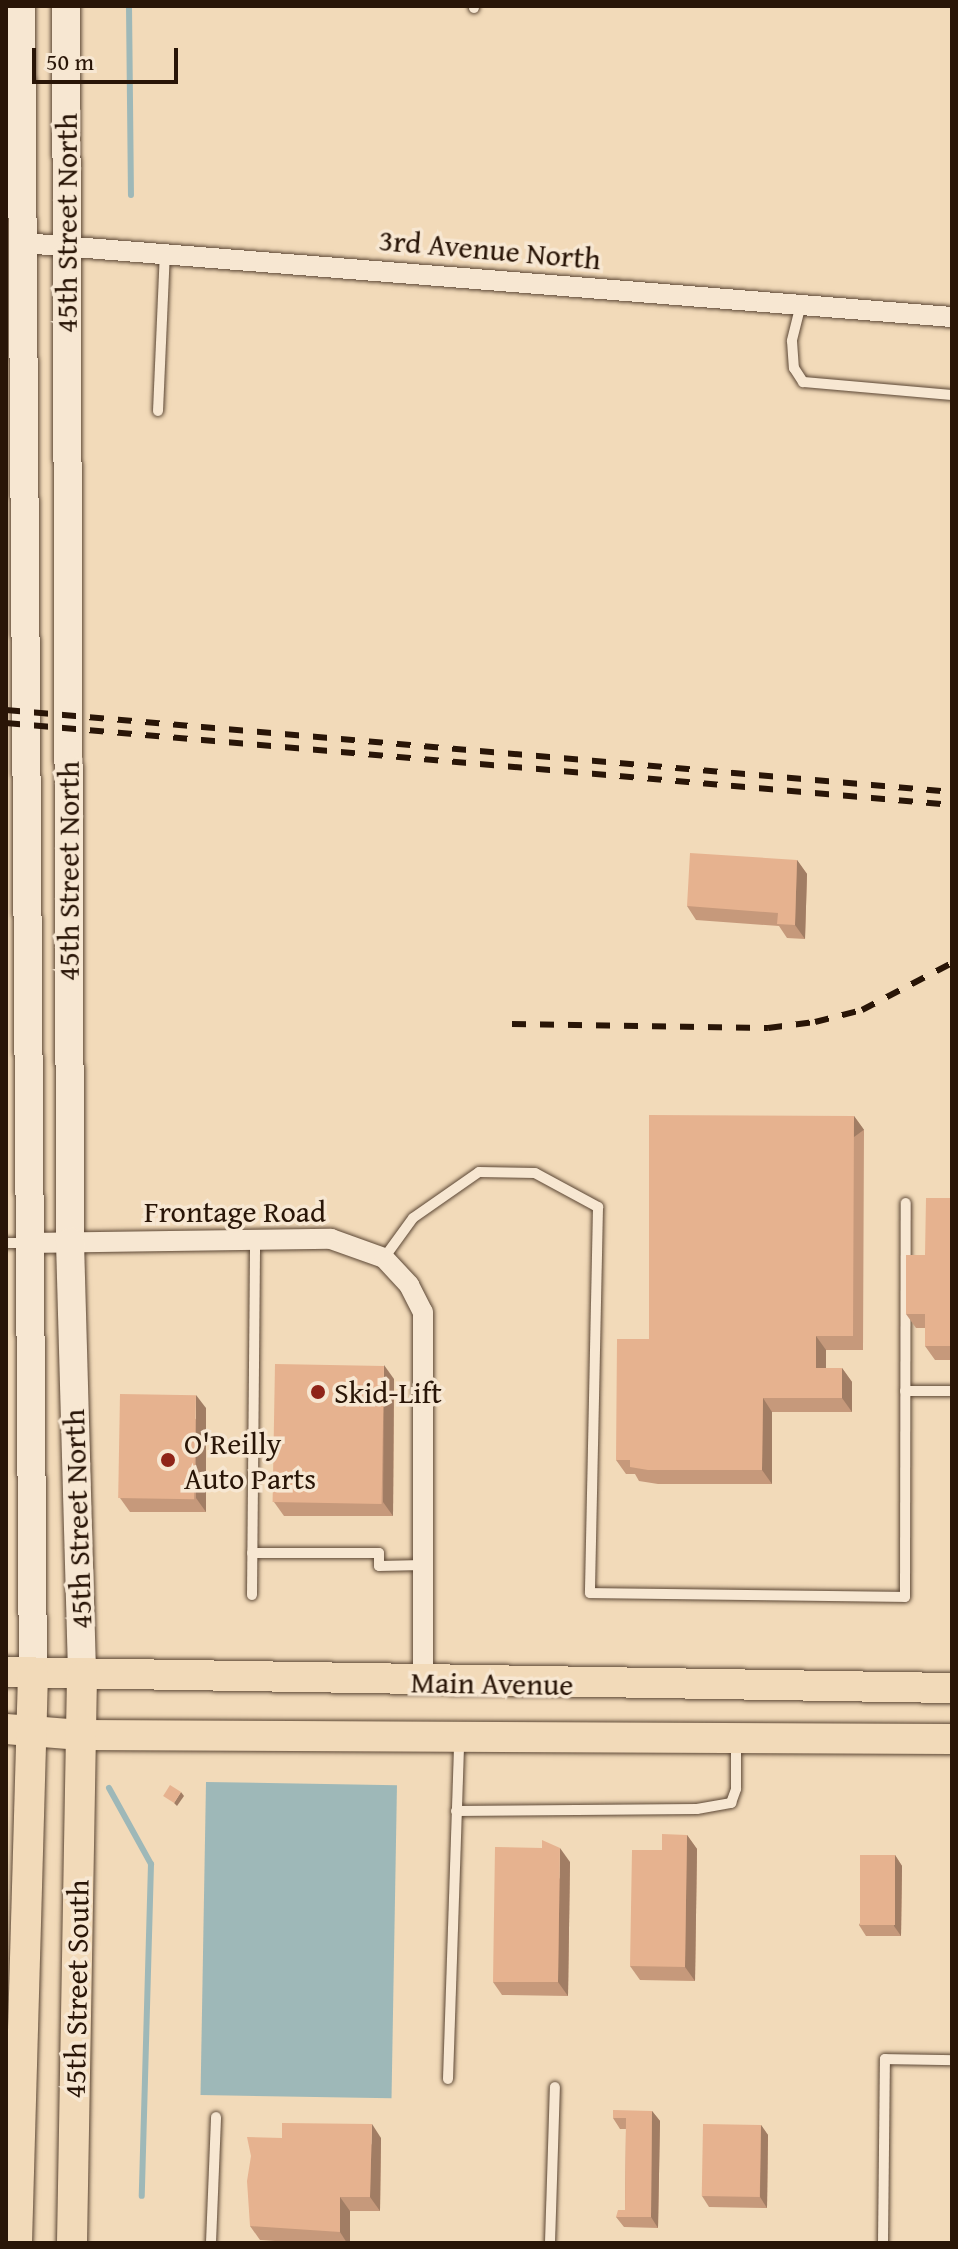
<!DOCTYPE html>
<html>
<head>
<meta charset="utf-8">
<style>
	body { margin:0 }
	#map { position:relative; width:958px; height:2249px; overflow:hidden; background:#f2dab9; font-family:"Gentium Book Plus",serif }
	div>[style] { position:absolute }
	.water>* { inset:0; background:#9eb8b8; transform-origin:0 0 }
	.stream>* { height:6px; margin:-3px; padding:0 3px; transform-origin:3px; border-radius:3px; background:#9eb8b8 }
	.roads { filter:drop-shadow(0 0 2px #5b4634) drop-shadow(0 0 2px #5b4634) }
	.lane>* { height:10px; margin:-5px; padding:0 5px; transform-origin:5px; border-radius:5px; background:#f7e7d2 }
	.street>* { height:20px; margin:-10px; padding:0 10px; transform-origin:10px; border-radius:10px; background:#f7e7d2 }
	.secondary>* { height:28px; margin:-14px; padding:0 14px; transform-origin:14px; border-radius:14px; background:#f7e7d2 }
	.primary>* { height:30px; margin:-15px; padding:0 15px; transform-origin:15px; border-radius:15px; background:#f2dab9 }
	.rail>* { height:6px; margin-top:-3px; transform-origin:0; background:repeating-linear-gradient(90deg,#291507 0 14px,transparent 0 28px) }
	.wall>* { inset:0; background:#c6997b }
	.shaded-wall>* { inset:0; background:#a17d64; transform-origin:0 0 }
	.building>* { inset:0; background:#e6b28f; transform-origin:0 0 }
	.dots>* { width:22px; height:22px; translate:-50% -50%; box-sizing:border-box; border:4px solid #f7e7d2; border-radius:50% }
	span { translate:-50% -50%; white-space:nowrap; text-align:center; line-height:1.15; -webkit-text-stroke:7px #f7e7d2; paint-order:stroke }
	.street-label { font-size:30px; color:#291507 }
	.poi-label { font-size:30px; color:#291507 }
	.left { translate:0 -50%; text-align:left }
	.frame { position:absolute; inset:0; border:8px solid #291507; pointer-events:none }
	.scale { position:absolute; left:32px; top:48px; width:146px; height:36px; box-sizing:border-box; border:4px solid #291507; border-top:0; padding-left:10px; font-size:24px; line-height:28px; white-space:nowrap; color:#291507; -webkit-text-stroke:6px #f7e7d2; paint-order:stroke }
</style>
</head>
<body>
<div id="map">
	<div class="water">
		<i style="left:206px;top:1782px;width:191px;height:313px;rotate:1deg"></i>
	</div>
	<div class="stream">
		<i style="left:129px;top:6px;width:189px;rotate:89.4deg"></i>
		<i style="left:109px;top:1788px;width:87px;rotate:61.1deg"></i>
		<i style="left:151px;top:1864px;width:332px;rotate:91.6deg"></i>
	</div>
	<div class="roads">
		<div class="lane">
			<i style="left:474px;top:8px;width:2px;rotate:-90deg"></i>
			<i style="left:801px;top:304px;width:38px;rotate:104deg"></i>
			<i style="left:792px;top:341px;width:27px;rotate:86deg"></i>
			<i style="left:794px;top:368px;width:17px;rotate:57deg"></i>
			<i style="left:803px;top:382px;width:150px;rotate:5deg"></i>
			<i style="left:158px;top:411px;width:158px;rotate:-87.5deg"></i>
			<i style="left:6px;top:1243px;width:20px"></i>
			<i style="left:384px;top:1258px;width:49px;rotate:-54.1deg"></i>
			<i style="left:413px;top:1218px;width:80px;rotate:-34.9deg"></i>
			<i style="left:479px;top:1172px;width:56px;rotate:1deg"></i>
			<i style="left:535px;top:1173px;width:72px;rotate:28.4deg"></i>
			<i style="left:598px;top:1207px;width:386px;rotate:91.2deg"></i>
			<i style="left:590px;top:1593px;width:315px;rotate:0.7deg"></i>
			<i style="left:905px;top:1597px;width:394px;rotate:-89.9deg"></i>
			<i style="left:905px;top:1391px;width:47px"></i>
			<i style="left:252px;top:1553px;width:127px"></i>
			<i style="left:379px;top:1553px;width:13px;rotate:90deg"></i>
			<i style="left:379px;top:1566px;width:44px;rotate:-1.3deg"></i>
			<i style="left:252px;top:1595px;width:356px;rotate:-89.5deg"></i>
			<i style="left:456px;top:1811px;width:241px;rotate:-0.5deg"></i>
			<i style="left:697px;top:1809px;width:35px;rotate:-10deg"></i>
			<i style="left:731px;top:1803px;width:15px;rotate:-70deg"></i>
			<i style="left:736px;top:1789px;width:49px;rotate:-90deg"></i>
			<i style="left:448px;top:2079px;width:338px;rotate:-88.1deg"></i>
			<i style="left:211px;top:2243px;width:126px;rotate:-87.7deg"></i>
			<i style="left:550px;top:2243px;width:156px;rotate:-88.2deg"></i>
			<i style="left:883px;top:2243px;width:184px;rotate:-89.4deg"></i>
			<i style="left:885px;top:2059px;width:67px;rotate:0.9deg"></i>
		</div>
		<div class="street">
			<i style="left:24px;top:243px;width:931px;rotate:4.56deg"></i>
			<i style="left:28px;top:1243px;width:303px;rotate:-0.8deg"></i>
			<i style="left:331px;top:1239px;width:56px;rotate:19.7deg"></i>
			<i style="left:384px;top:1258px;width:37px;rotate:47deg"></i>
			<i style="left:409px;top:1285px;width:30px;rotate:63deg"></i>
			<i style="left:423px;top:1312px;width:370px;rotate:90deg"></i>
		</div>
		<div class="secondary">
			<i style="left:21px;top:6px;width:1667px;rotate:89.59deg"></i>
			<i style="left:66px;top:6px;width:1236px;rotate:89.81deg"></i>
			<i style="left:70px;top:1242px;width:434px;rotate:88.4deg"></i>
		</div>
		<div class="primary">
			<i style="left:6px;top:1672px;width:946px;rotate:0.97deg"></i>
			<i style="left:6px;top:1729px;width:75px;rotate:4.6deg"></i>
			<i style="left:81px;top:1735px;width:871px;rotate:0.26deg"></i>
			<i style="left:17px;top:2243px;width:570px;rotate:-88.39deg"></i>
			<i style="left:72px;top:2243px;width:567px;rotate:-88.99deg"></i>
		</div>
	</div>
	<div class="rail">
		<i style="left:6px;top:710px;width:950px;rotate:4.95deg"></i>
		<i style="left:6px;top:723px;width:950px;rotate:4.95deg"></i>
		<i style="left:512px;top:1024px;width:256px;rotate:0.9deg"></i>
		<i style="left:768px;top:1028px;width:47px;rotate:-7.3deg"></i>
		<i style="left:815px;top:1022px;width:49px;rotate:-14.3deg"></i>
		<i style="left:862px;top:1010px;width:102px;rotate:-27.6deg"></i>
	</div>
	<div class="wall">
		<i style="clip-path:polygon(797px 860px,807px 874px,805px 939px,787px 938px,779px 926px,696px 920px,687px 906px)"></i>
		<i style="clip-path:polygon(854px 1116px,864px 1130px,863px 1350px,826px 1350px,826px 1368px,842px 1368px,852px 1382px,852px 1412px,772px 1412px,772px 1484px,658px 1484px,639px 1481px,635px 1474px,626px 1474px,616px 1460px)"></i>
		<i style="clip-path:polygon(952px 1198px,952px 1360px,935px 1360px,925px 1346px,925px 1328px,916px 1328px,906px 1314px,925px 1255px)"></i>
		<i style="clip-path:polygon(394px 1379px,393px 1516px,284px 1516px,274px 1502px)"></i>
		<i style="clip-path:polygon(206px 1408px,206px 1512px,130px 1512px,120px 1498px)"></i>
		<i style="clip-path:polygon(687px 1835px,697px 1849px,695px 1981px,640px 1980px,630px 1966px,662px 1850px)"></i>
		<i style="clip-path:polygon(895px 1855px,902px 1866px,901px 1936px,866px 1936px,859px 1925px)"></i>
		<i style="clip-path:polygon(570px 1862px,568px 1996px,502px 1995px,493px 1982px)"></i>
		<i style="clip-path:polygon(652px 2111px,660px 2121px,658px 2228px,624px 2227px,616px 2217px,625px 2210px,626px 2129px,620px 2129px,613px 2118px)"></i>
		<i style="clip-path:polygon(761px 2125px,768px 2135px,767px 2208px,709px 2207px,702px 2196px)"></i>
		<i style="clip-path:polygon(381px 2138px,380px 2211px,350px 2211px,350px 2243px,305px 2243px,260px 2240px,250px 2226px)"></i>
	</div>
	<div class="shaded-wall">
		<i style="clip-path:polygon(797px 860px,807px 874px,805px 939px,795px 925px)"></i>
		<i style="left:854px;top:1116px;width:17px;height:220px;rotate:54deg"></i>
		<i style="clip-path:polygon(816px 1336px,826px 1350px,826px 1382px,816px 1368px)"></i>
		<i style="clip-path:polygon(384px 1365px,394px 1379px,393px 1516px,383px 1502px)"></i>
		<i style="clip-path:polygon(842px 1368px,852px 1382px,852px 1412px,842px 1398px)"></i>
		<i style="clip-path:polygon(196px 1395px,206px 1408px,206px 1512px,196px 1498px)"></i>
		<i style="clip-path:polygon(763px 1398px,772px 1412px,772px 1484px,762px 1470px)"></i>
		<i style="clip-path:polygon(181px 1792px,184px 1796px,177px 1806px,174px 1803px)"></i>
		<i style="clip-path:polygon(687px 1835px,697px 1849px,695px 1981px,685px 1967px)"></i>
		<i style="clip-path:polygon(560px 1848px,570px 1862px,568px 1996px,558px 1982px)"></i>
		<i style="clip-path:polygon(895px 1855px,902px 1866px,901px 1936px,894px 1926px)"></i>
		<i style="clip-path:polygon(652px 2111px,660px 2121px,658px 2228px,651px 2217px)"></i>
		<i style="clip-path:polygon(372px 2124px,381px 2138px,380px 2211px,370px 2197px)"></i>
		<i style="clip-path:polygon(761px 2125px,768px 2135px,767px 2208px,760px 2197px)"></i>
		<i style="clip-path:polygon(340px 2197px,350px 2211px,350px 2243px,347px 2243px,340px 2232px)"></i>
	</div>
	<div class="building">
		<i style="clip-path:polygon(690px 853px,797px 860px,795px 925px,777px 924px,778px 913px,687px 906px)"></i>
		<i style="clip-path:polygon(649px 1115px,854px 1116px,853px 1336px,816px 1336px,816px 1368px,842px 1368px,842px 1398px,763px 1398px,762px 1470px,648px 1470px,630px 1467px,630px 1460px,616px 1460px,617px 1339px,649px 1339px)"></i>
		<i style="clip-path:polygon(926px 1198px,952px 1198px,952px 1346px,925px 1346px,925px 1314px,906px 1314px,906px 1255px,925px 1255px)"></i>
		<i style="left:275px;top:1364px;width:109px;height:138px;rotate:1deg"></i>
		<i style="left:120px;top:1394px;width:76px;height:104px;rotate:1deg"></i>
		<i style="left:170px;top:1785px;width:13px;height:13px;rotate:32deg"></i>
		<i style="clip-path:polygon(662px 1834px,687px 1835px,685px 1967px,630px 1966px,632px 1850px,662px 1850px)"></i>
		<i style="clip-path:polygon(542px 1840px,560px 1848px,558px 1982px,493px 1982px,495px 1847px,542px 1848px)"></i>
		<i style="left:860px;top:1855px;width:35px;height:70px"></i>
		<i style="clip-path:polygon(613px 2110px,652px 2111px,651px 2217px,616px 2217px,618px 2210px,625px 2210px,626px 2118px,613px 2118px)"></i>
		<i style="clip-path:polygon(282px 2123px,372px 2124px,370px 2197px,340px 2197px,340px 2232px,250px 2226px,247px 2181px,251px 2156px,247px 2137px,282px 2138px)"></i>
		<i style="left:703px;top:2124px;width:58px;height:72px;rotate:1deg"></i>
	</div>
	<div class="dots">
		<i style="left:318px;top:1392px;background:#8f2418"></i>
		<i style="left:168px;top:1460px;background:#8f2418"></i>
	</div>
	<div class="street-label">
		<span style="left:66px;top:223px;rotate:-90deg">45th Street North</span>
		<span style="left:490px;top:249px;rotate:5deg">3rd Avenue North</span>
		<span style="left:68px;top:871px;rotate:-90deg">45th Street North</span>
		<span style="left:235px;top:1211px">Frontage Road</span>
		<span style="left:77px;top:1519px;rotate:-92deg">45th Street North</span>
		<span style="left:492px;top:1683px;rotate:1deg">Main Avenue</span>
		<span style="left:76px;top:1989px;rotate:-89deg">45th Street South</span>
	</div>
	<div class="poi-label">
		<span class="left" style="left:334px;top:1392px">Skid-Lift</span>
		<span class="left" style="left:184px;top:1460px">O'Reilly<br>Auto Parts</span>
	</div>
	<div class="frame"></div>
	<div class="scale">50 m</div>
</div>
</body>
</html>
